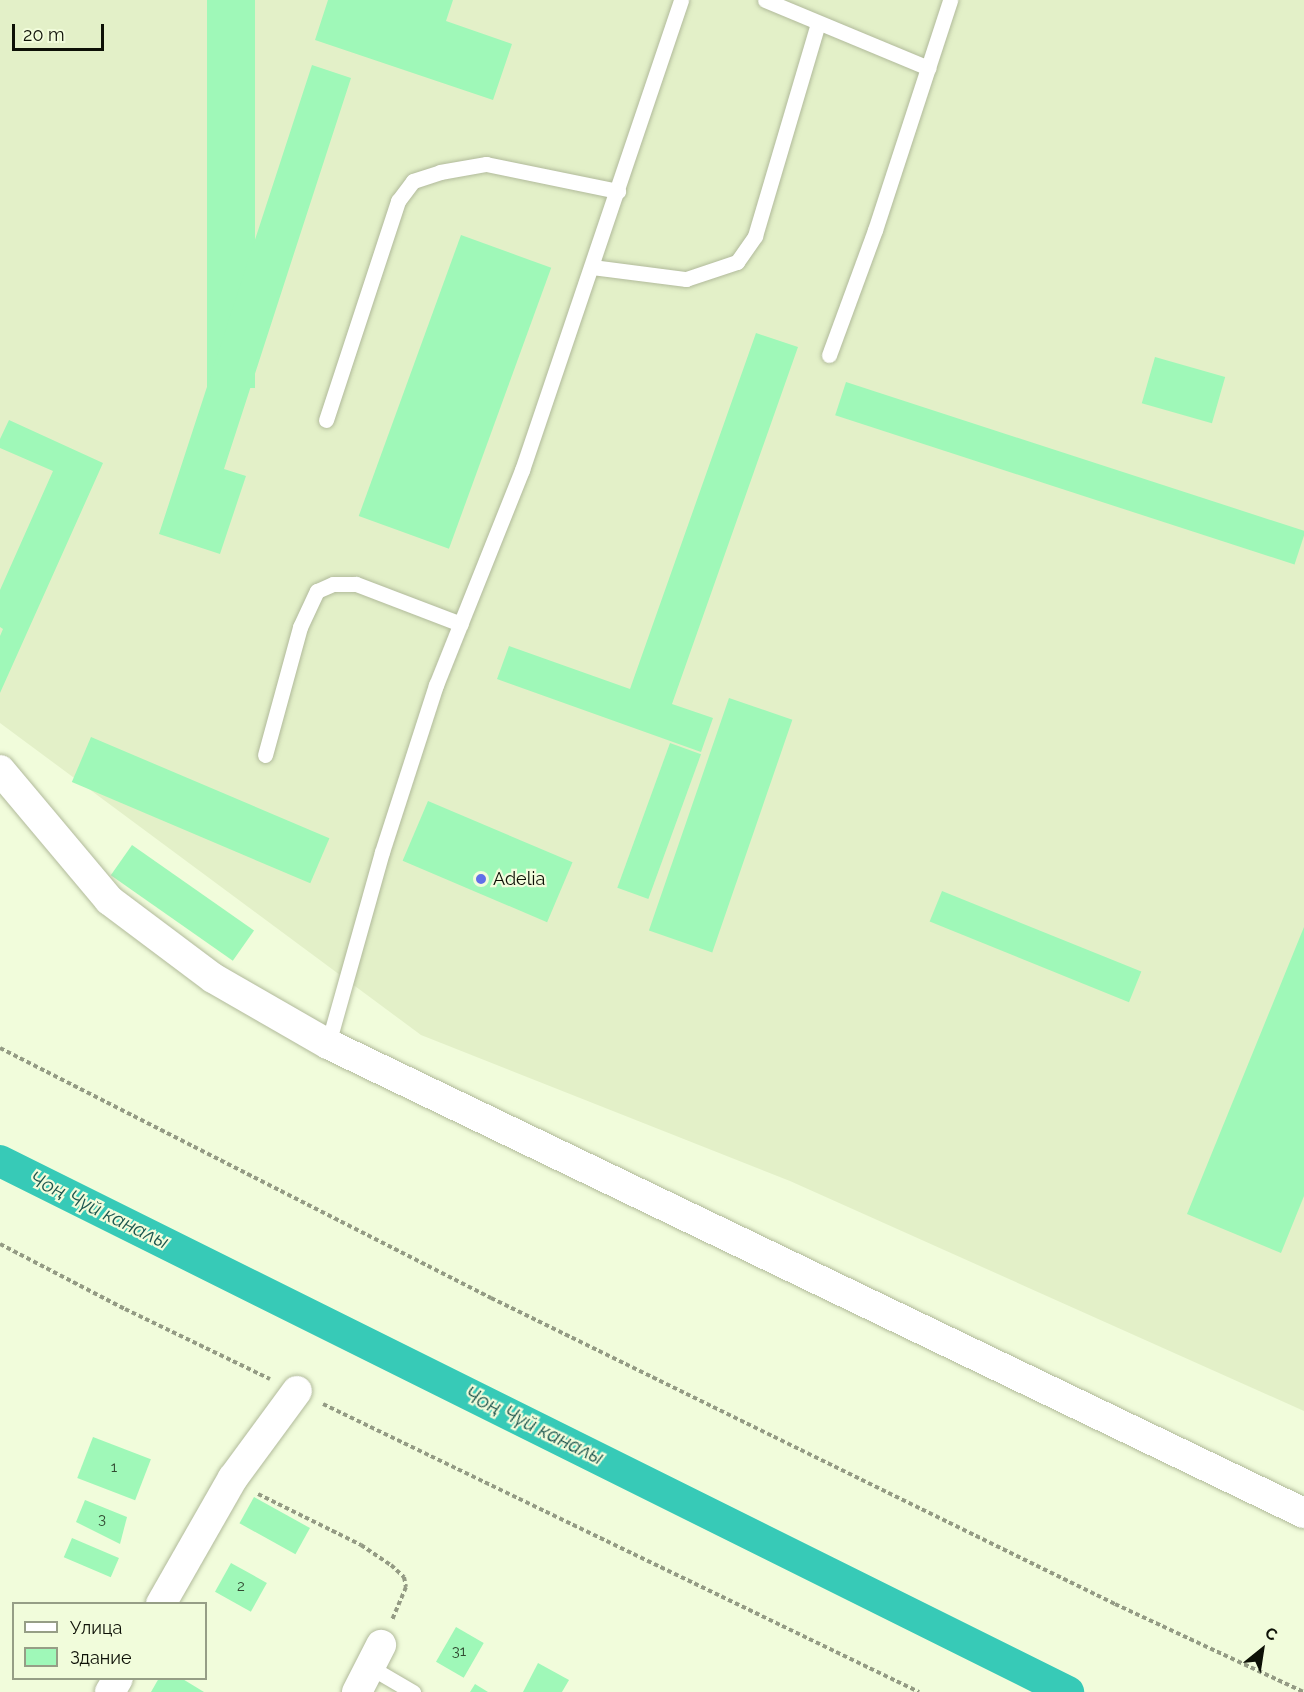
<!DOCTYPE html>
<html>
<head>
<meta charset="utf-8">
<style>
	body { margin:0 }
	#map { position:relative; width:1304px; height:1692px; overflow:hidden; background:#f1fcdb; font-family:Raleway,sans-serif }
	div>[style] { position:absolute }
	.built>* { inset:0; background:#e3f0c8 }
	.canal>* { height:32px; margin:-16px; padding:0 16px; transform-origin:16px; border-radius:16px; background:#37cab7 }
	.building>* { inset:0; background:#9ff8b8; transform-origin:0 0 }
	.path>* { height:4px; margin-top:-2px; transform-origin:0; background:repeating-linear-gradient(90deg,#949b84 0 4.5px,transparent 0 7.5px) }
	.roads { filter:drop-shadow(0 0 2px #b1ba9b) drop-shadow(0 0 2px #b1ba9b) }
	.lane>* { height:15px; margin:-7.5px; padding:0 7.5px; transform-origin:7.5px; border-radius:7.5px; background:#fff }
	.street>* { height:30px; margin:-15px; padding:0 15px; transform-origin:15px; border-radius:15px; background:#fff }
	.dots>* { width:16px; height:16px; translate:-50% -50%; box-sizing:border-box; border:3px solid #f1fcdb; border-radius:50% }
	span { translate:-50% -50%; white-space:nowrap; text-align:center; line-height:1.15; -webkit-text-stroke:4.5px #f1fcdb; paint-order:stroke }
	.number-label { font-size:15px; color:#324a32 }
	.number-label span { -webkit-text-stroke-width:0 }
	.poi-label { font-size:18px; color:#0d1006 }
	.left { translate:0 -50%; text-align:left }
	.water-label { font-size:20px; color:#1c564e; font-style:italic }
	.legend { position:absolute; left:12px; top:1602px; width:195px; height:78px; box-sizing:border-box; background:#f1fcdb; border:2px solid #969e86; margin:0; padding:8px 10px; list-style:none; font-size:18px; color:#0d1006 }
	.legend li { display:flex; align-items:center; gap:12px; height:30px }
	.legend b { width:30px; border:2px solid #969e86 }
	.north { position:absolute; left:1232px; top:1620px; width:60px; height:60px; -webkit-text-stroke:4px #f1fcdb; paint-order:stroke; rotate:30deg; font-size:16px; font-weight:700; line-height:24px; text-align:center; color:#0d1006 }
	.north::after { content:''; display:block; margin:auto; width:21px; height:27px; background:#0d1006; clip-path:polygon(50% 0,100% 100%,50% 72%,0 100%) }
	.scale { position:absolute; left:12px; top:24px; width:92px; height:27px; box-sizing:border-box; border:3px solid #0d1006; border-top:0; padding-left:8px; font-size:18px; line-height:21px; white-space:nowrap; color:#0d1006; -webkit-text-stroke:4px #f1fcdb; paint-order:stroke }
</style>
</head>
<body>
<div id="map">
	<div class="built">
		<i style="clip-path:polygon(0 0,1304px 0,1304px 1411px,790px 1181px,421px 1035px,0 723px)"></i>
	</div>
	<div class="canal">
		<i style="left:0;top:1161px;width:1193px;rotate:26.44deg"></i>
	</div>
	<div class="building">
		<i style="left:207px;top:0;width:48px;height:388px"></i>
		<i style="clip-path:polygon(328px 0,453px 0,446px 21px,512px 44px,493px 100px,315px 40px)"></i>
		<i style="clip-path:polygon(312px 65px,351px 78px,224px 469px,246px 476px,220px 554px,159px 534px)"></i>
		<i style="left:461px;top:235px;width:96px;height:299px;rotate:20deg"></i>
		<i style="clip-path:polygon(756px 333px,798px 347px,672px 704px,713px 718px,701px 752px,497px 679px,509px 646px,630px 689px)"></i>
		<i style="left:1155px;top:357px;width:73px;height:48px;rotate:16deg"></i>
		<i style="left:846px;top:382px;width:483px;height:35px;rotate:18deg"></i>
		<i style="clip-path:polygon(9px 420px,103px 463px,0 693px,0 636px,3px 629px,0 627px,0 590px,53px 471px,0 448px,0 439px)"></i>
		<i style="left:729px;top:698px;width:67px;height:246px;rotate:19deg"></i>
		<i style="left:91px;top:737px;width:259px;height:49px;rotate:23deg"></i>
		<i style="left:670px;top:743px;width:33px;height:154px;rotate:20deg"></i>
		<i style="left:428px;top:801px;width:157px;height:65px;rotate:23deg"></i>
		<i style="left:132px;top:845px;width:149px;height:37px;rotate:35deg"></i>
		<i style="left:942px;top:891px;width:215px;height:33px;rotate:22deg"></i>
		<i style="clip-path:polygon(1304px 927px,1304px 1196px,1281px 1253px,1187px 1214px)"></i>
		<i style="left:93px;top:1437px;width:62px;height:44px;rotate:21deg"></i>
		<i style="left:254px;top:1497px;width:64px;height:30px;rotate:29deg"></i>
		<i style="clip-path:polygon(85px 1500px,127px 1517px,120px 1544px,76px 1522px)"></i>
		<i style="left:72px;top:1538px;width:51px;height:21px;rotate:23deg"></i>
		<i style="left:231px;top:1563px;width:41px;height:33px;rotate:29deg"></i>
		<i style="left:456px;top:1627px;width:32px;height:40px;rotate:30deg"></i>
		<i style="clip-path:polygon(538px 1663px,569px 1680px,562px 1692px,523px 1692px)"></i>
		<i style="clip-path:polygon(159px 1678px,181px 1678px,204px 1692px,151px 1692px)"></i>
		<i style="clip-path:polygon(475px 1684px,488px 1692px,470px 1692px)"></i>
	</div>
	<div class="path">
		<i style="left:0;top:1048px;width:551px;rotate:26.98deg"></i>
		<i style="left:491px;top:1298px;width:695px;rotate:26.12deg"></i>
		<i style="left:1115px;top:1604px;width:208px;rotate:25deg"></i>
		<i style="left:0;top:1244px;width:141px;rotate:27.5deg"></i>
		<i style="left:125px;top:1309px;width:161px;rotate:25.8deg"></i>
		<i style="left:323px;top:1404px;width:662px;rotate:25.79deg"></i>
		<i style="left:258px;top:1494px;width:115px;rotate:26.3deg"></i>
		<i style="left:361px;top:1545px;width:36px;rotate:34deg"></i>
		<i style="left:391px;top:1565px;width:18px;rotate:43deg"></i>
		<i style="left:404px;top:1577px;width:10px;rotate:79deg"></i>
		<i style="left:406px;top:1587px;width:36px;rotate:113deg"></i>
	</div>
	<div class="roads">
		<div class="lane">
			<i style="left:765px;top:0;width:177px;rotate:22.6deg"></i>
			<i style="left:592px;top:267px;width:95px;rotate:7.3deg"></i>
			<i style="left:686px;top:279px;width:54px;rotate:-18.4deg"></i>
			<i style="left:737px;top:262px;width:32px;rotate:-55deg"></i>
			<i style="left:755px;top:236px;width:222px;rotate:-73.5deg"></i>
			<i style="left:829px;top:355px;width:133px;rotate:-69.8deg"></i>
			<i style="left:875px;top:230px;width:242px;rotate:-71.9deg"></i>
			<i style="left:326px;top:420px;width:231px;rotate:-71.8deg"></i>
			<i style="left:398px;top:201px;width:25px;rotate:-53deg"></i>
			<i style="left:413px;top:181px;width:28px;rotate:-18deg"></i>
			<i style="left:440px;top:172px;width:47px;rotate:-9.9deg"></i>
			<i style="left:486px;top:164px;width:135px;rotate:11.6deg"></i>
			<i style="left:265px;top:755px;width:133px;rotate:-74.7deg"></i>
			<i style="left:300px;top:627px;width:40px;rotate:-65deg"></i>
			<i style="left:317px;top:591px;width:17px;rotate:-24deg"></i>
			<i style="left:333px;top:584px;width:23px"></i>
			<i style="left:356px;top:584px;width:112px;rotate:20.9deg"></i>
			<i style="left:328px;top:1044px;width:199px;rotate:-74.3deg"></i>
			<i style="left:382px;top:852px;width:176px;rotate:-72.1deg"></i>
			<i style="left:436px;top:685px;width:232px;rotate:-68.2deg"></i>
			<i style="left:522px;top:470px;width:496px;rotate:-71.3deg"></i>
			<i style="left:370px;top:1667px;width:50px;rotate:30.2deg"></i>
		</div>
		<div class="street">
			<i style="left:0;top:770px;width:170px;rotate:50deg"></i>
			<i style="left:109px;top:900px;width:130px;rotate:36.9deg"></i>
			<i style="left:213px;top:978px;width:133px;rotate:29.9deg"></i>
			<i style="left:328px;top:1044px;width:1083px;rotate:25.67deg"></i>
			<i style="left:161px;top:1604px;width:145px;rotate:-60.3deg"></i>
			<i style="left:233px;top:1478px;width:108px;rotate:-53.7deg"></i>
			<i style="left:110px;top:1692px;width:16px;rotate:-60deg"></i>
			<i style="left:357px;top:1692px;width:53px;rotate:-62.9deg"></i>
		</div>
	</div>
	<div class="dots">
		<i style="left:481px;top:879px;background:#6170e8"></i>
	</div>
	<div class="number-label">
		<span style="left:114px;top:1468px">1</span>
		<span style="left:102px;top:1520px">3</span>
		<span style="left:241px;top:1587px">2</span>
		<span style="left:459px;top:1652px">31</span>
	</div>
	<div class="poi-label">
		<span class="left" style="left:493px;top:879px">Adelia</span>
	</div>
	<div class="water-label">
		<span style="left:99px;top:1210px;rotate:26deg">Чоң Чүй каналы</span>
		<span style="left:534px;top:1426px;rotate:26deg">Чоң Чүй каналы</span>
	</div>
	<ul class="legend">
	<li><b style="height:8px;background:#fff"></b>Улица</li>
	<li><b style="height:16px;background:#9ff8b8"></b>Здание</li>
	</ul>
	<div class="north">С</div>
	<div class="scale">20 m</div>
</div>
</body>
</html>
